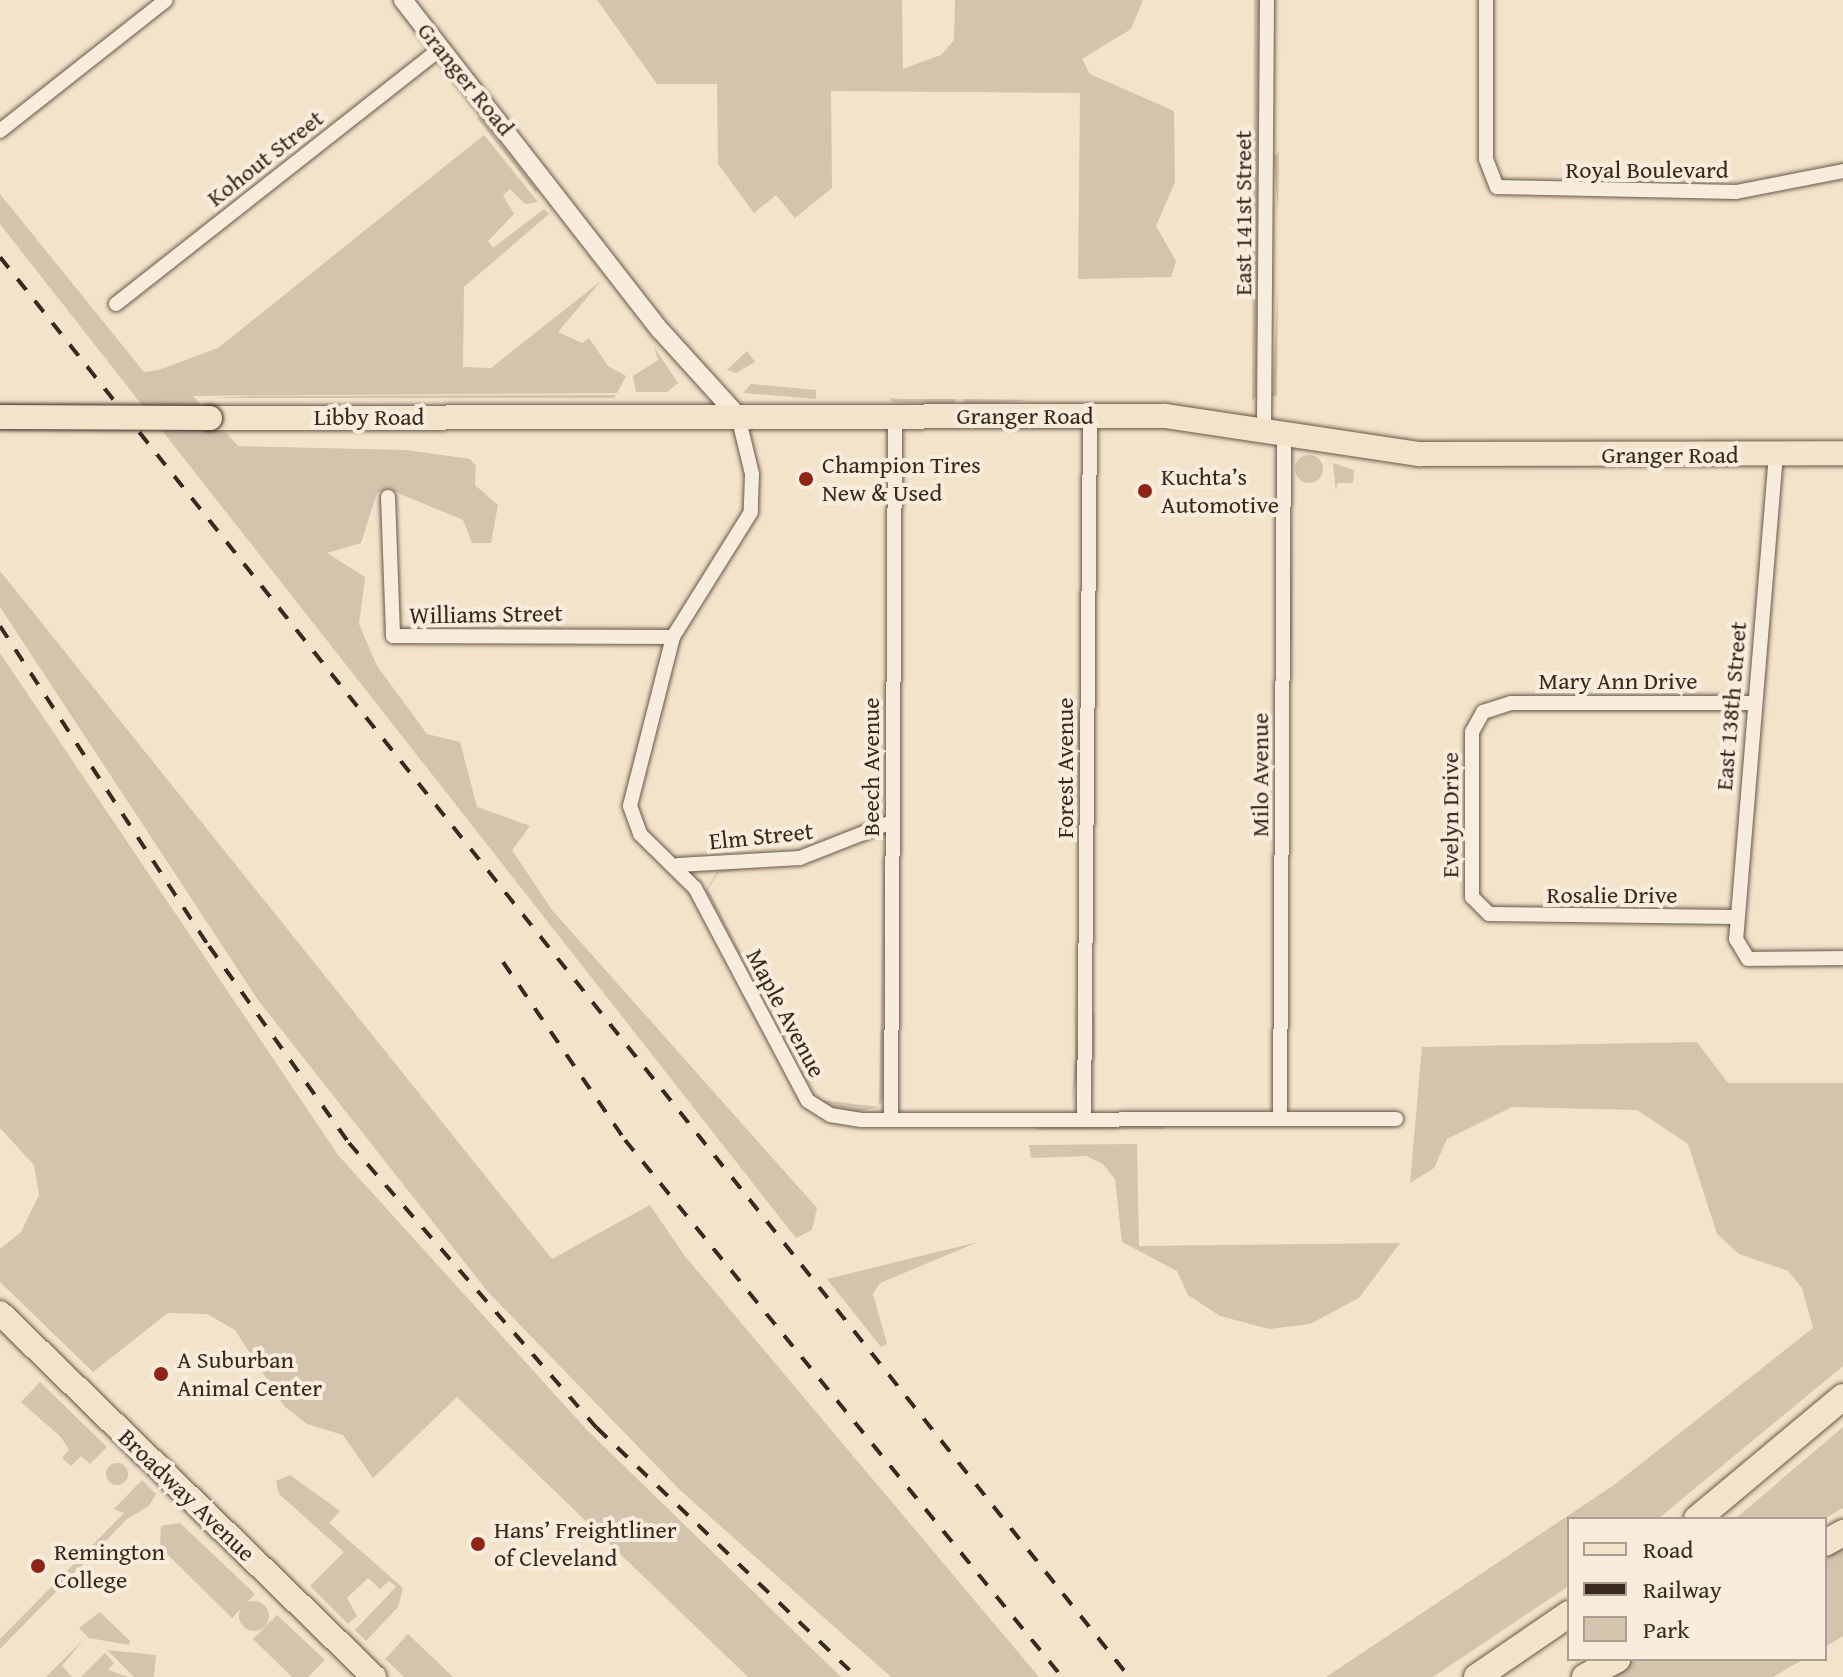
<!DOCTYPE html>
<html>
<head>
<meta charset="utf-8">
<style>
	body { margin:0 }
	#map { position:relative; width:1843px; height:1677px; overflow:hidden; background:#f4e3cb; font-family:"Gentium Book Plus",serif }
	div>[style] { position:absolute }
	.green>* { inset:0; background:#d4c3ad }
	.round { border-radius:50% }
	.roads { filter:drop-shadow(0 0 2px #675748) drop-shadow(0 0 2px #675748) }
	.minor>* { height:14px; margin:-7px; padding:0 7px; transform-origin:7px; border-radius:7px; background:#f8eddd }
	.tertiary>* { height:18px; margin:-9px; padding:0 9px; transform-origin:9px; border-radius:9px; background:#f8eddd }
	.primary>* { height:24px; margin:-12px; padding:0 12px; transform-origin:12px; border-radius:12px; background:#f4e3cb }
	.motorway>* { height:26px; margin:-13px; padding:0 13px; transform-origin:13px; border-radius:13px; background:#f4e3cb }
	.rail>* { height:4px; margin-top:-2px; transform-origin:0; background:repeating-linear-gradient(90deg,#38281d 0 14px,transparent 0 28px) }
	.bridges { filter:drop-shadow(0 0 2px #38281d) drop-shadow(0 0 2px #38281d) }
	.primary-bridge>* { height:24px; margin:-12px; padding:0 12px; transform-origin:12px; border-radius:12px; background:#f4e3cb }
	.dots>* { width:22px; height:22px; translate:-50% -50%; box-sizing:border-box; border:4px solid #f8eddd; border-radius:50% }
	span { translate:-50% -50%; white-space:nowrap; text-align:center; line-height:1.15; -webkit-text-stroke:8px #f8eddd; paint-order:stroke }
	.street-label { font-size:24px; color:#38281d }
	.poi-label { font-size:24px; color:#38281d }
	.left { translate:0 -50%; text-align:left }
	.legend { position:absolute; left:1567px; top:1517px; width:260px; height:144px; box-sizing:border-box; background:#f8eddd; border:2px solid #ab9e90; margin:0; padding:10px 14px; list-style:none; font-size:24px; color:#38281d }
	.legend li { display:flex; align-items:center; gap:16px; height:40px }
	.legend b { width:40px; border:2px solid #ab9e90 }
</style>
</head>
<body>
<div id="map">
	<div class="green">
		<i style="clip-path:polygon(597px 0,902px 0,903px 69px,941px 55px,954px 40px,955px 0,1143px 0,1131px 29px,1082px 59px,1090px 74px,1174px 111px,1175px 182px,1156px 226px,1176px 261px,1171px 277px,1078px 279px,1080px 93px,831px 91px,832px 188px,795px 218px,776px 195px,754px 213px,718px 164px,717px 84px,657px 84px)"></i>
		<i style="clip-path:polygon(1254px 0,1259px 0,1256px 396px,1252px 401px)"></i>
		<i style="clip-path:polygon(480px 117px,537px 190px,536px 193px,477px 118px)"></i>
		<i style="clip-path:polygon(484px 135px,538px 202px,525px 204px,510px 189px,503px 195px,514px 214px,488px 241px,493px 248px,544px 209px,549px 214px,464px 287px,463px 367px,491px 368px,601px 281px,558px 332px,582px 343px,589px 338px,608px 366px,626px 376px,617px 393px,193px 396px,238px 446px,406px 450px,470px 459px,476px 466px,475px 485px,498px 505px,491px 543px,472px 543px,463px 520px,388px 489px,377px 493px,361px 543px,327px 553px,365px 577px,359px 624px,377px 666px,427px 734px,460px 742px,477px 807px,530px 826px,512px 850px,552px 910px,817px 1208px,812px 1230px,796px 1238px,0 224px,0 194px,144px 372px,159px 370px,218px 348px)"></i>
		<i style="clip-path:polygon(1279px 152px,1278px 213px,1274px 156px)"></i>
		<i style="clip-path:polygon(1278px 286px,1277px 396px,1272px 396px)"></i>
		<i style="clip-path:polygon(654px 347px,678px 383px,667px 392px,636px 392px,633px 376px,658px 360px)"></i>
		<i style="clip-path:polygon(747px 351px,755px 362px,736px 373px,727px 370px)"></i>
		<i style="clip-path:polygon(751px 384px,816px 390px,816px 399px,743px 393px)"></i>
		<i style="clip-path:polygon(616px 395px,614px 398px,212px 398px,253px 396px)"></i>
		<i style="clip-path:polygon(889px 398px,900px 399px,956px 399px,953px 405px,892px 402px)"></i>
		<i style="clip-path:polygon(963px 399px,1028px 400px,965px 406px)"></i>
		<i class="round" style="left:1295px;top:455px;width:28px;height:28px"></i>
		<i style="clip-path:polygon(1333px 463px,1354px 470px,1353px 483px,1337px 483px,1336px 492px)"></i>
		<i style="clip-path:polygon(1293px 490px,1292px 642px,1290px 641px)"></i>
		<i style="clip-path:polygon(0 571px,552px 1259px,650px 1205px,684px 1255px,1039px 1677px,891px 1677px,681px 1491px,488px 1292px,258px 1000px,0 607px)"></i>
		<i style="clip-path:polygon(0 653px,338px 1155px,586px 1429px,841px 1677px,748px 1677px,457px 1397px,373px 1478px,343px 1435px,307px 1424px,284px 1406px,235px 1330px,207px 1314px,168px 1313px,93px 1372px,0 1282px,0 1249px,21px 1232px,39px 1195px,34px 1165px,0 1128px)"></i>
		<i style="clip-path:polygon(1078px 712px,1081px 713px,1077px 827px)"></i>
		<i style="clip-path:polygon(884px 838px,883px 1097px,881px 1104px,879px 1103px)"></i>
		<i style="clip-path:polygon(753px 868px,718px 873px,708px 889px,772px 1014px,706px 890px,717px 872px)"></i>
		<i style="clip-path:polygon(1075px 990px,1078px 1067px,1072px 1104px,1075px 1061px)"></i>
		<i style="clip-path:polygon(1095px 1012px,1094px 1108px,1093px 1014px)"></i>
		<i style="clip-path:polygon(1697px 1042px,1728px 1083px,1843px 1083px,1843px 1366px,1658px 1519px,1569px 1519px,1569px 1586px,1433px 1677px,1326px 1677px,1614px 1485px,1813px 1328px,1802px 1288px,1788px 1271px,1739px 1254px,1717px 1234px,1688px 1144px,1637px 1110px,1512px 1107px,1447px 1139px,1434px 1168px,1410px 1183px,1422px 1047px)"></i>
		<i style="clip-path:polygon(787px 1048px,821px 1100px,879px 1107px,857px 1112px,823px 1104px)"></i>
		<i style="clip-path:polygon(1038px 1127px,1165px 1127px,1166px 1129px,1036px 1130px)"></i>
		<i style="clip-path:polygon(1137px 1144px,1139px 1246px,1400px 1243px,1359px 1298px,1310px 1324px,1269px 1329px,1220px 1316px,1188px 1295px,1177px 1271px,1122px 1242px,1115px 1179px,1103px 1164px,1086px 1156px,1031px 1158px,1029px 1145px)"></i>
		<i style="clip-path:polygon(978px 1242px,880px 1283px,873px 1294px,887px 1344px,881px 1347px,827px 1279px)"></i>
		<i style="clip-path:polygon(40px 1382px,107px 1447px,90px 1464px,81px 1456px,71px 1466px,62px 1458px,69px 1450px,61px 1437px,21px 1402px)"></i>
		<i style="clip-path:polygon(1843px 1427px,1843px 1508px,1824px 1519px,1735px 1519px)"></i>
		<i class="round" style="left:106px;top:1463px;width:22px;height:22px"></i>
		<i style="clip-path:polygon(290px 1475px,340px 1511px,329px 1523px,403px 1588px,398px 1607px,366px 1641px,355px 1630px,396px 1587px,389px 1581px,380px 1589px,368px 1578px,347px 1598px,357px 1616px,348px 1624px,310px 1586px,344px 1552px,279px 1494px,276px 1481px)"></i>
		<i style="clip-path:polygon(142px 1480px,156px 1494px,149px 1506px,127px 1519px,0 1649px,0 1639px,124px 1513px,114px 1509px)"></i>
		<i style="clip-path:polygon(180px 1523px,255px 1594px,232px 1618px,160px 1547px,161px 1526px)"></i>
		<i style="clip-path:polygon(1843px 1533px,1843px 1636px,1825px 1647px,1825px 1543px)"></i>
		<i class="round" style="left:239px;top:1601px;width:30px;height:30px"></i>
		<i style="clip-path:polygon(100px 1612px,130px 1641px,129px 1645px,89px 1638px,79px 1628px)"></i>
		<i style="clip-path:polygon(277px 1615px,325px 1660px,308px 1677px,292px 1677px,253px 1639px)"></i>
		<i style="clip-path:polygon(408px 1634px,453px 1677px,404px 1677px,385px 1659px)"></i>
		<i style="clip-path:polygon(84px 1639px,62px 1666px,72px 1677px,46px 1677px)"></i>
		<i style="clip-path:polygon(107px 1650px,156px 1655px,154px 1677px,134px 1677px)"></i>
		<i style="clip-path:polygon(105px 1653px,114px 1663px,108px 1670px,128px 1677px,81px 1677px)"></i>
		<i style="clip-path:polygon(1617px 1659px,1804px 1659px,1773px 1677px,1585px 1677px)"></i>
	</div>
	<div class="roads">
		<div class="minor">
			<i style="left:1486px;top:0;width:159px;rotate:90deg"></i>
			<i style="left:1486px;top:159px;width:30px;rotate:69deg"></i>
			<i style="left:1497px;top:187px;width:239px;rotate:1.2deg"></i>
			<i style="left:1736px;top:192px;width:109px;rotate:-11.1deg"></i>
			<i style="left:0;top:131px;width:211px;rotate:-38.3deg"></i>
			<i style="left:116px;top:304px;width:414px;rotate:-38.2deg"></i>
			<i style="left:738px;top:416px;width:60px;rotate:76.4deg"></i>
			<i style="left:752px;top:474px;width:38px;rotate:92deg"></i>
			<i style="left:751px;top:512px;width:147px;rotate:122deg"></i>
			<i style="left:673px;top:637px;width:174px;rotate:104.3deg"></i>
			<i style="left:630px;top:806px;width:30px;rotate:70deg"></i>
			<i style="left:640px;top:834px;width:77px;rotate:44.5deg"></i>
			<i style="left:695px;top:888px;width:241px;rotate:62.1deg"></i>
			<i style="left:808px;top:1101px;width:26px;rotate:32deg"></i>
			<i style="left:830px;top:1115px;width:32px;rotate:9deg"></i>
			<i style="left:862px;top:1120px;width:534px;rotate:-0.11deg"></i>
			<i style="left:1264px;top:426px;width:426px;rotate:-89.6deg"></i>
			<i style="left:1776px;top:454px;width:487px;rotate:94.7deg"></i>
			<i style="left:1736px;top:939px;width:23px;rotate:59deg"></i>
			<i style="left:1748px;top:959px;width:95px;rotate:-0.6deg"></i>
			<i style="left:388px;top:497px;width:139px;rotate:87.9deg"></i>
			<i style="left:393px;top:636px;width:280px;rotate:0.2deg"></i>
			<i style="left:678px;top:865px;width:122px;rotate:-3.3deg"></i>
			<i style="left:800px;top:858px;width:99px;rotate:-21.4deg"></i>
			<i style="left:1736px;top:917px;width:247px;rotate:-179.3deg"></i>
			<i style="left:1489px;top:914px;width:24px;rotate:-135deg"></i>
			<i style="left:1472px;top:897px;width:165px;rotate:-90deg"></i>
			<i style="left:1472px;top:732px;width:23px;rotate:-61deg"></i>
			<i style="left:1483px;top:712px;width:29px;rotate:-18deg"></i>
			<i style="left:1511px;top:703px;width:242px"></i>
			<i style="left:1280px;top:1119px;width:689px;rotate:-89.67deg"></i>
			<i style="left:891px;top:1120px;width:705px;rotate:-89.67deg"></i>
			<i style="left:1084px;top:1120px;width:704px;rotate:-89.51deg"></i>
		</div>
		<div class="tertiary">
			<i style="left:403px;top:0;width:420px;rotate:52.1deg"></i>
			<i style="left:661px;top:331px;width:115px;rotate:47.8deg"></i>
		</div>
		<div class="primary">
			<i style="left:210px;top:418px;width:955px;rotate:-0.12deg"></i>
			<i style="left:1165px;top:416px;width:257px;rotate:8.5deg"></i>
			<i style="left:1419px;top:454px;width:424px;rotate:-0.1deg"></i>
			<i style="left:0;top:1313px;width:522px;rotate:44.22deg"></i>
		</div>
		<div class="motorway">
			<i style="left:1697px;top:1519px;width:190px;rotate:-39.9deg"></i>
			<i style="left:1825px;top:1543px;width:21px;rotate:-29deg"></i>
			<i style="left:1477px;top:1677px;width:112px;rotate:-34.4deg"></i>
			<i style="left:1585px;top:1677px;width:37px;rotate:-29deg"></i>
		</div>
	</div>
	<div class="rail">
		<i style="left:0;top:257px;width:1814px;rotate:51.51deg"></i>
		<i style="left:0;top:626px;width:382px;rotate:56.9deg"></i>
		<i style="left:209px;top:946px;width:242px;rotate:54.6deg"></i>
		<i style="left:349px;top:1143px;width:378px;rotate:49deg"></i>
		<i style="left:597px;top:1428px;width:360px;rotate:43.8deg"></i>
		<i style="left:503px;top:962px;width:216px;rotate:55.6deg"></i>
		<i style="left:625px;top:1140px;width:692px;rotate:50.86deg"></i>
	</div>
	<div class="bridges">
		<div class="primary-bridge">
			<i style="left:0;top:417px;width:210px;rotate:0.3deg"></i>
		</div>
	</div>
	<div class="dots">
		<i style="left:806px;top:479px;background:#8f2418"></i>
		<i style="left:1145px;top:491px;background:#8f2418"></i>
		<i style="left:161px;top:1374px;background:#8f2418"></i>
		<i style="left:478px;top:1544px;background:#8f2418"></i>
		<i style="left:38px;top:1566px;background:#8f2418"></i>
	</div>
	<div class="street-label">
		<span style="left:466px;top:79px;rotate:51deg">Granger Road</span>
		<span style="left:265px;top:158px;rotate:-38deg">Kohout Street</span>
		<span style="left:1647px;top:170px">Royal Boulevard</span>
		<span style="left:1243px;top:213px;rotate:-90deg">East 141st Street</span>
		<span style="left:1025px;top:416px">Granger Road</span>
		<span style="left:369px;top:417px">Libby Road</span>
		<span style="left:1670px;top:455px">Granger Road</span>
		<span style="left:486px;top:614px;rotate:-1deg">Williams Street</span>
		<span style="left:1618px;top:681px">Mary Ann Drive</span>
		<span style="left:1731px;top:706px;rotate:-85deg">East 138th Street</span>
		<span style="left:871px;top:767px;rotate:-90deg">Beech Avenue</span>
		<span style="left:1065px;top:768px;rotate:-90deg">Forest Avenue</span>
		<span style="left:1260px;top:775px;rotate:-90deg">Milo Avenue</span>
		<span style="left:1450px;top:815px;rotate:-90deg">Evelyn Drive</span>
		<span style="left:761px;top:836px;rotate:-6deg">Elm Street</span>
		<span style="left:1612px;top:895px">Rosalie Drive</span>
		<span style="left:786px;top:1013px;rotate:62deg">Maple Avenue</span>
		<span style="left:187px;top:1495px;rotate:44deg">Broadway Avenue</span>
	</div>
	<div class="poi-label">
		<span class="left" style="left:822px;top:479px">Champion Tires<br>New &amp; Used</span>
		<span class="left" style="left:1161px;top:491px">Kuchta’s<br>Automotive</span>
		<span class="left" style="left:177px;top:1374px">A Suburban<br>Animal Center</span>
		<span class="left" style="left:494px;top:1544px">Hans’ Freightliner<br>of Cleveland</span>
		<span class="left" style="left:54px;top:1566px">Remington<br>College</span>
	</div>
	<ul class="legend">
	<li><b style="height:10px;background:#f4e3cb"></b>Road</li>
	<li><b style="height:10px;background:#38281d"></b>Railway</li>
	<li><b style="height:22px;background:#d4c3ad"></b>Park</li>
	</ul>
</div>
</body>
</html>
